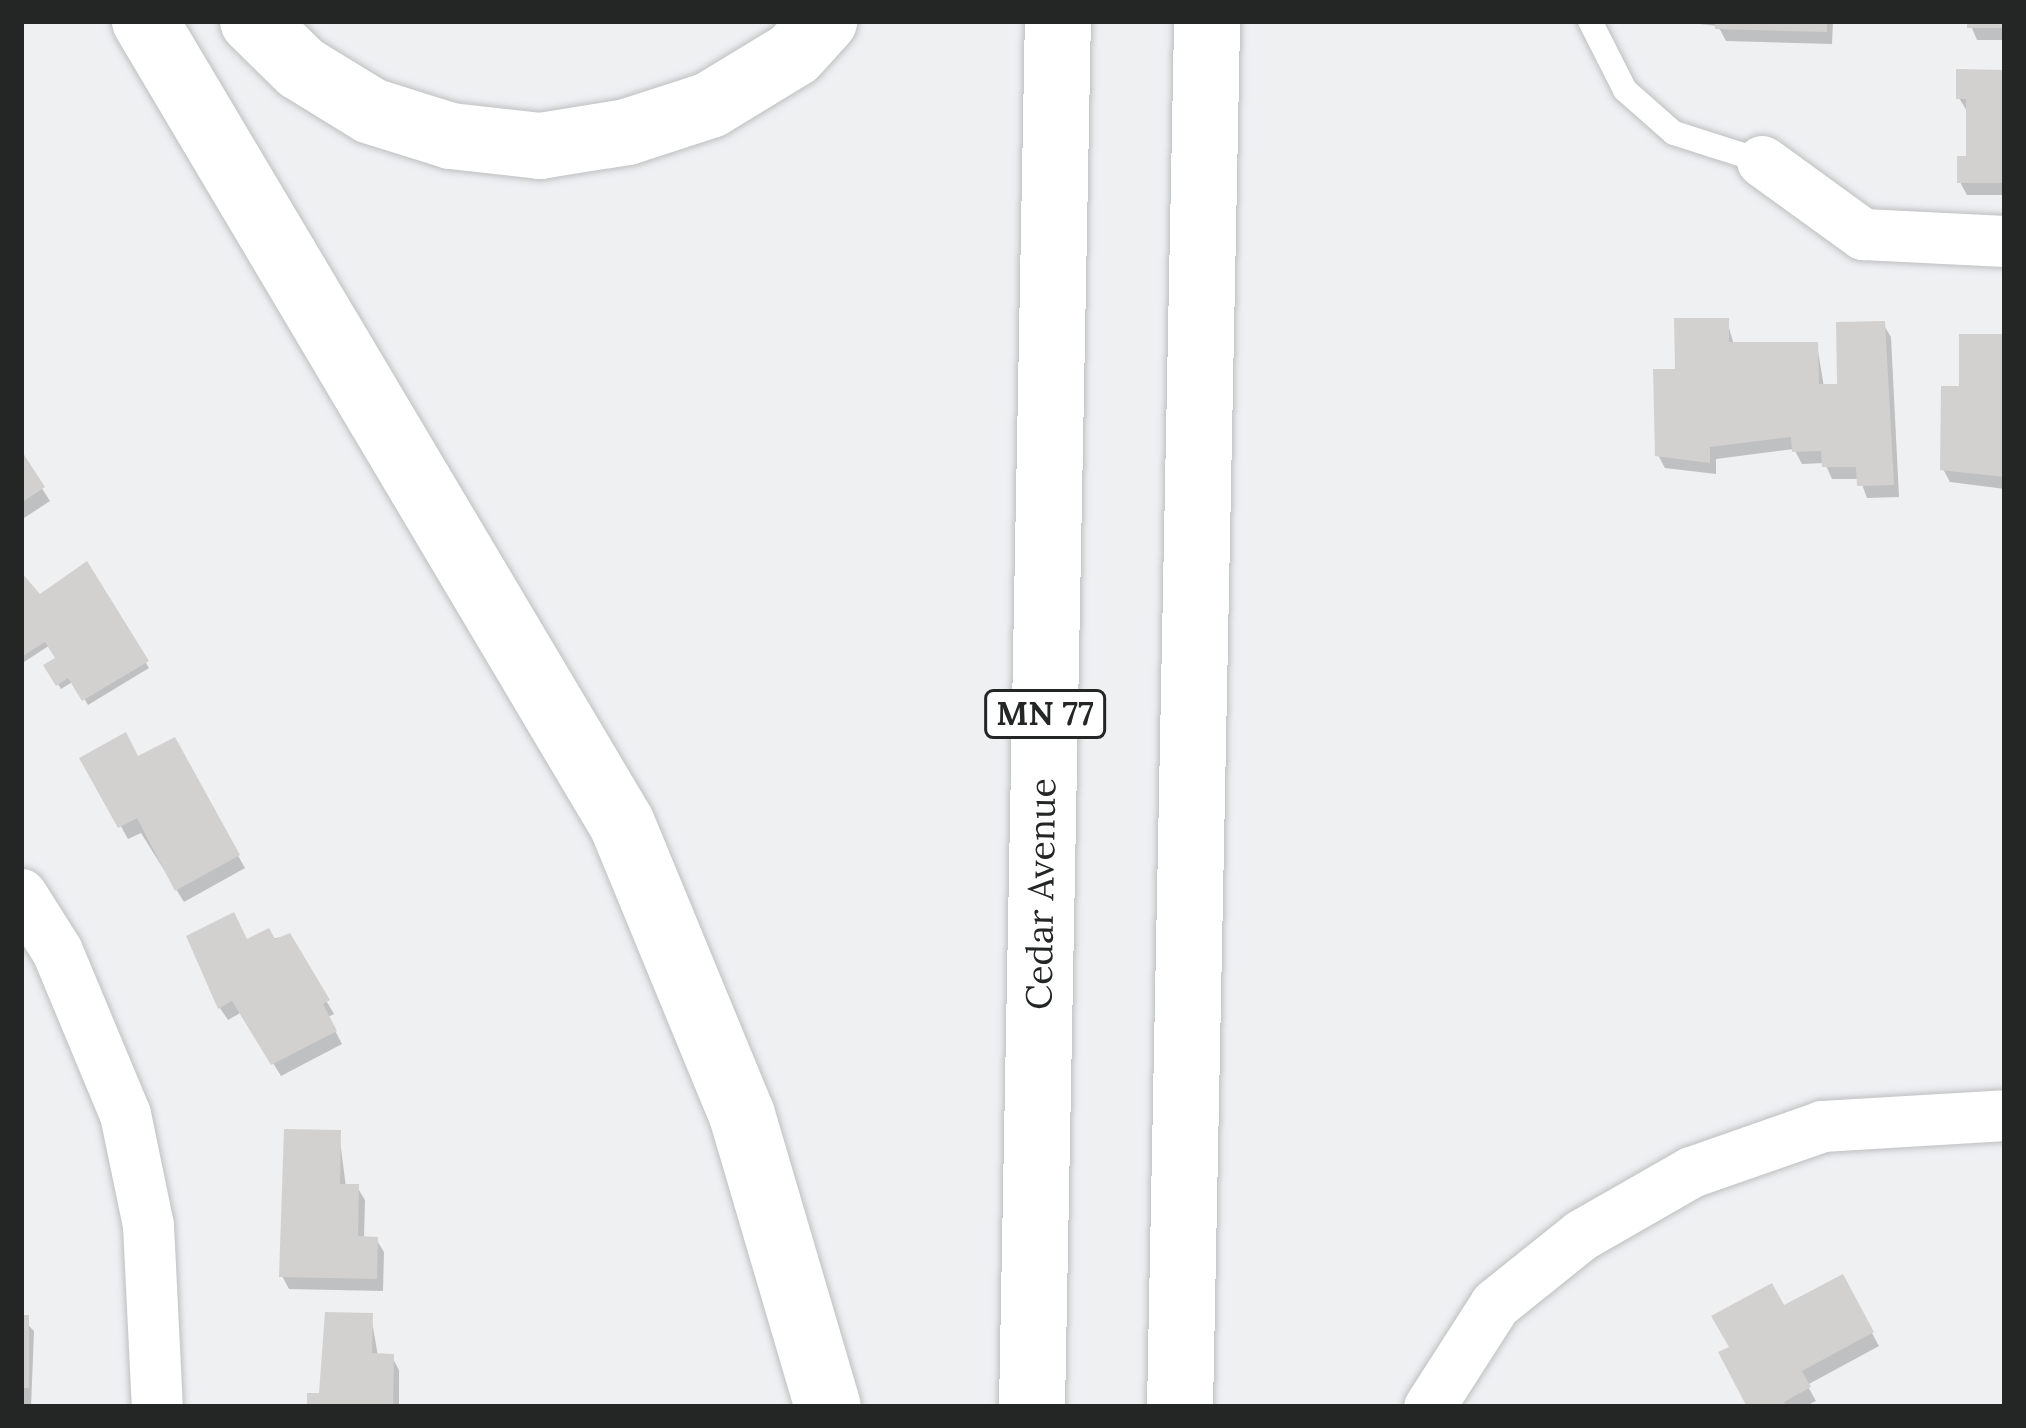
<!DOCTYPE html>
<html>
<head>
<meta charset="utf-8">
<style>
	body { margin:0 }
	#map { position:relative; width:2026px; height:1428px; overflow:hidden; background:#eff0f2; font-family:Lora,serif }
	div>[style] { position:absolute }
	.shadow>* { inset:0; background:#0003 }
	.building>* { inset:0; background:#d3d1d0; transform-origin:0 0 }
	.roads { filter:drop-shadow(0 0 3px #bebfc1) drop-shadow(0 0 3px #bebfc1) }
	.service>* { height:24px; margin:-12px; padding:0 12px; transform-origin:12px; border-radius:12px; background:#fff }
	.minor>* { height:51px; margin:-25.5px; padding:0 25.5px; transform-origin:25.5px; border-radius:25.5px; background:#fff }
	.motorway>* { height:66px; margin:-33px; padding:0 33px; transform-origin:33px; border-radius:33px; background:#fff }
	span { translate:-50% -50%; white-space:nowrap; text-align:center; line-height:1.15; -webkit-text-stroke:10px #fff; paint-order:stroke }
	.shield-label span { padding:3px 9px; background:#fff; border:3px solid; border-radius:9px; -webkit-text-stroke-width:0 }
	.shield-label { font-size:33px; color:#242525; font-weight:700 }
	.street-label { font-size:36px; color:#242525 }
	.frame { position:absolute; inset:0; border:24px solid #242525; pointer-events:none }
</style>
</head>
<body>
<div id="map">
	<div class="shadow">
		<i style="clip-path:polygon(1672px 21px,1833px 21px,1832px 44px,1726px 41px,1718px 26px)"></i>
		<i style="clip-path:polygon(1969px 21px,2005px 21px,2005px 40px,1977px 40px)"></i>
		<i style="clip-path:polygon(2005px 73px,2005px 195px,1967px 195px,1960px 182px,1969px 159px,1967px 111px,1959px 98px)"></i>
		<i style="clip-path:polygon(1727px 321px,1734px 345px,1817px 345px,1824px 387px,1840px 387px,1883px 324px,1891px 337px,1899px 497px,1867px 498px,1860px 479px,1832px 479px,1825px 463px,1802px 464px,1794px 449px,1716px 459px,1716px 474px,1665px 468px,1658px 455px,1678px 372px)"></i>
		<i style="clip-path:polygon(2005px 338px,2005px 489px,1950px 482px,1943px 469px,1962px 389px)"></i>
		<i style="clip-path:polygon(21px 456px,50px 501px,21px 520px)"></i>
		<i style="clip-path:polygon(86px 565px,149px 668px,88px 705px,74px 681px,61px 689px,47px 666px,59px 659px,50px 645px,21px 664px,21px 576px,39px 598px)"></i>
		<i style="clip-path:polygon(174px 741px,245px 868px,184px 902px,141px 833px,128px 839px,83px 759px,138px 760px)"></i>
		<i style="clip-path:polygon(288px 936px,334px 1014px,328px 1017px,342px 1044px,281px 1076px,242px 1012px,228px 1020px,220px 1008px,247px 943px)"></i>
		<i style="clip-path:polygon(339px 1133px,346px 1187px,357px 1187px,365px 1200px,364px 1239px,376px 1239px,384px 1252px,383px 1291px,289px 1289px,282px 1276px)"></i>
		<i style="clip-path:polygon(1842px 1278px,1879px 1346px,1807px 1385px,1816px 1401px,1804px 1407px,1750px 1407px,1784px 1309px)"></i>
		<i style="clip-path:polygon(371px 1316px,378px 1356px,392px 1357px,399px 1370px,399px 1407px,310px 1407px)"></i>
		<i style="clip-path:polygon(21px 1318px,34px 1331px,31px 1407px,21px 1407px)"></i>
	</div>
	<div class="building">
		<i style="clip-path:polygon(1715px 21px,1827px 21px,1827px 32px,1715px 29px)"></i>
		<i style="left:1967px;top:21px;width:38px;height:7px"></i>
		<i style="clip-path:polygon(1956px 69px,2005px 70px,2005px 183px,1957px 183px,1957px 156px,1966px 156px,1966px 99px,1956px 99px)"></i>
		<i style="clip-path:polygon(1674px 318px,1729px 318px,1729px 342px,1818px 342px,1819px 384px,1837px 384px,1836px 322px,1885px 321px,1894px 485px,1857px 486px,1856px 467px,1822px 467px,1821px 451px,1792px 452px,1791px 437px,1710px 447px,1710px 463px,1655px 456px,1653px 369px,1675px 369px)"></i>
		<i style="clip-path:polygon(1959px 334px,2005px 334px,2005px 477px,1940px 470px,1941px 386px,1959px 386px)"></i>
		<i style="clip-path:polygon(21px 450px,45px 487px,21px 503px)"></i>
		<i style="clip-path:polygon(87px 561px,149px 661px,82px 701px,68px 678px,56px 686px,43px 665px,55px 658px,45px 642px,21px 657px,21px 572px,40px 594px)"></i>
		<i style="clip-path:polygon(126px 732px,138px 756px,175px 737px,240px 855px,175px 891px,137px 818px,118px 828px,79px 758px)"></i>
		<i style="clip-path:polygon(234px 912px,247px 939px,269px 928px,275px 939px,290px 933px,330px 1000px,323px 1004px,337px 1031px,271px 1065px,232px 1001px,218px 1009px,186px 936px)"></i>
		<i style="clip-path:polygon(284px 1129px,341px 1130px,340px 1184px,359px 1184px,358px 1236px,378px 1237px,377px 1279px,279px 1277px)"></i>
		<i style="clip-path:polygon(1843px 1274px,1874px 1332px,1802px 1371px,1811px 1387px,1784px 1402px,1787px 1407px,1747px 1407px,1718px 1352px,1729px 1347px,1711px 1316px,1772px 1283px,1784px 1305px)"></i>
		<i style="clip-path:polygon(325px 1312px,373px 1313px,372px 1353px,394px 1354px,393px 1407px,307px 1407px,307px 1393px,319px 1393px)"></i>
		<i style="left:21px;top:1315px;width:8px;height:73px"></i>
	</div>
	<div class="roads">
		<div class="service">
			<i style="left:1590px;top:21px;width:77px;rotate:63.1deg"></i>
			<i style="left:1625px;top:90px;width:65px;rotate:41.3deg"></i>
			<i style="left:1674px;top:133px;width:92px;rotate:17.7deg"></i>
		</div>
		<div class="minor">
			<i style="left:1762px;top:161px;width:125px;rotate:35.9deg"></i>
			<i style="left:1863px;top:234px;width:142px;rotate:2.8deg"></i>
			<i style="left:21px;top:894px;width:67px;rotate:57.7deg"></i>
			<i style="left:57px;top:951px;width:177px;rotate:67.4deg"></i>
			<i style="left:125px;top:1114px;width:113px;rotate:78.3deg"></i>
			<i style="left:148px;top:1225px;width:182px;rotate:87.2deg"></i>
			<i style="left:1429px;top:1407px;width:122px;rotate:-57.3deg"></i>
			<i style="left:1495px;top:1304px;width:110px;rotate:-38.7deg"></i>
			<i style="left:1581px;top:1235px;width:127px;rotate:-29.8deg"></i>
			<i style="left:1691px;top:1172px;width:139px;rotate:-19.3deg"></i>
			<i style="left:1822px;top:1126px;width:183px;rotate:-3.4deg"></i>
		</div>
		<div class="motorway">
			<i style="left:145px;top:21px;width:934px;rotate:59.29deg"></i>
			<i style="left:622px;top:824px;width:315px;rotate:67.6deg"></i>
			<i style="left:742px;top:1115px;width:304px;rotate:73.6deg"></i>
			<i style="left:253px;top:21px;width:67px;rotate:44.4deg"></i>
			<i style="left:301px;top:68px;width:82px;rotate:31.6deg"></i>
			<i style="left:371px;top:111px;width:84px;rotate:17.4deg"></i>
			<i style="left:451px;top:136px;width:90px;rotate:6.4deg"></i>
			<i style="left:540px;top:146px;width:88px;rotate:-9.1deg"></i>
			<i style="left:627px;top:132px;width:87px;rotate:-18deg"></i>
			<i style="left:710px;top:105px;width:98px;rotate:-31.3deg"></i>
			<i style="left:794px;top:54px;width:45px;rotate:-47.7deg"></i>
			<i style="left:1032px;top:1407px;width:1386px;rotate:-88.93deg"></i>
			<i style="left:1180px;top:1407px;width:1386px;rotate:-88.88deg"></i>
		</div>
	</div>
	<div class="shield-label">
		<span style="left:1045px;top:714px">MN 77</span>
	</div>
	<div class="street-label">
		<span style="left:1041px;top:894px;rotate:-89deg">Cedar Avenue</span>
	</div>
	<div class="frame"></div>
</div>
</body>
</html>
